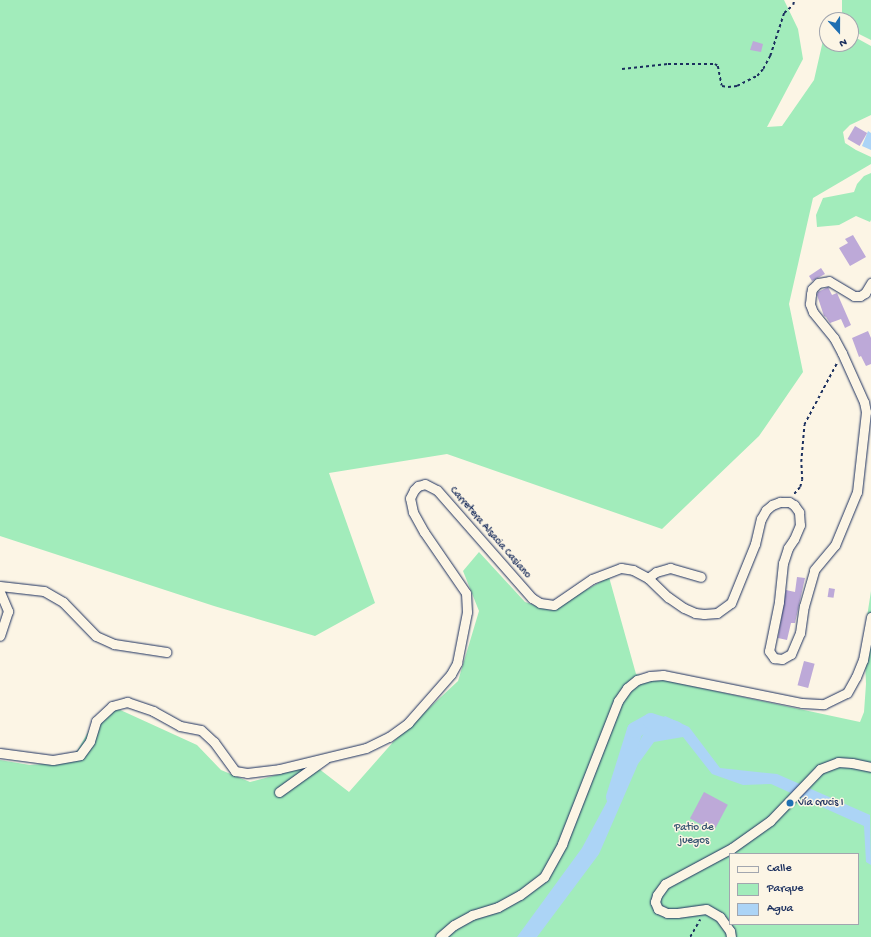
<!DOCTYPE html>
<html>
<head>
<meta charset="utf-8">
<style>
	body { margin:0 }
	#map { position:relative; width:871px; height:937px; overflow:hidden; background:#fcf5e5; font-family:"Gochi Hand",sans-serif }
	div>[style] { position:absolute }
	.green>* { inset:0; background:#a2ecbb }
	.water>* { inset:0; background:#acd4f6 }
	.river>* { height:16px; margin:-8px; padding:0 8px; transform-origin:8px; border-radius:8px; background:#acd4f6 }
	.building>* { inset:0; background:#bda9d8; transform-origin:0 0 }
	.path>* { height:1.5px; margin-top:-0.75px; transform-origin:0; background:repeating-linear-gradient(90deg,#1b2f5e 0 3px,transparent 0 6px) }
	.roads { filter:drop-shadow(0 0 1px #1b2f5e) drop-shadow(0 0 1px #1b2f5e) }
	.street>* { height:9px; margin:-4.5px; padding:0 4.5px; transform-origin:4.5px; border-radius:4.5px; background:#fcf5e5 }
	.dots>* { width:11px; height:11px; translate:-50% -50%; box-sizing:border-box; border:2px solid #fcf5e5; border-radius:50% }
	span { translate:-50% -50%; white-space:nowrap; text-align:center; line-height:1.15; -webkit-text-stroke:3px #fcf5e5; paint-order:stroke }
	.street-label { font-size:11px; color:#1b2f5e }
	.poi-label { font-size:11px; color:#1b2f5e }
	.left { translate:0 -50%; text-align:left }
	.park-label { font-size:11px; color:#365571 }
	.legend { position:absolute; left:729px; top:853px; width:130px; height:72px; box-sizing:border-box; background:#fcf5e5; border:1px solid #a2a6af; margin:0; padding:5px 7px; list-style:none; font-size:12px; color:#1b2f5e }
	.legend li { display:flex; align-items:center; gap:8px; height:20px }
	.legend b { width:20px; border:1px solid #a2a6af }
	.north { position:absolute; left:819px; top:12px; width:40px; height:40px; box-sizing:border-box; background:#fcf5e5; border:1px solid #a2a6af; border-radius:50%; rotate:159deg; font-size:11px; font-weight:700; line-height:16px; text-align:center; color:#1b2f5e }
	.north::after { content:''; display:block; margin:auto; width:14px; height:18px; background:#1f6fb2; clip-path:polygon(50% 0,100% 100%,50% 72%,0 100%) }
</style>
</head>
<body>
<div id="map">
	<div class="green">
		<i style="clip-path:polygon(0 0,784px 0,798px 29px,803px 59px,767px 127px,782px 126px,814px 80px,827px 23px,827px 44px,851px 44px,851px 35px,871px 46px,871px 115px,850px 125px,843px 132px,845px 143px,856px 150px,871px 157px,871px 164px,813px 198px,789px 304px,803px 372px,759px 436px,662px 529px,447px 454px,329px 473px,375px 603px,315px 636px,214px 606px,0 536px)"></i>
		<i style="clip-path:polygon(842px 0,871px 0,871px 40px,851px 30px,851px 20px,842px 20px)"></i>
		<i style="clip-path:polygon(871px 173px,871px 220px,870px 222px,856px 216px,839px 225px,817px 227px,816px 215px,823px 198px,854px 192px,857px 184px,864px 176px)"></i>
		<i style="clip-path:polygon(evenodd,479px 552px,525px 602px,550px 610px,609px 577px,636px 674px,860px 722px,864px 712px,866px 684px,864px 636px,871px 591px,871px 937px,0 937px,0 760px,30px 765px,56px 763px,77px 751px,98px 715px,116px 708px,197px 745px,221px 770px,250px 782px,314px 765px,349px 792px,394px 741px,458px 681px,479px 611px,463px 571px,479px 552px,730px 854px,858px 854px,858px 924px,730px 924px,730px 854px)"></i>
	</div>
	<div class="water">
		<i style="clip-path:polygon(868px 131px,871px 133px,871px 150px,862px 146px)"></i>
		<i style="clip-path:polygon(665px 716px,689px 727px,720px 768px,777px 774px,870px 815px,871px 865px,866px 862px,864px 826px,771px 784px,743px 785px,712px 774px,683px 737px,654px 742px,638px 764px,599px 854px,537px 937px,517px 937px,582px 848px,645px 731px)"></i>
	</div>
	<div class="river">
		<i style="left:614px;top:797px;width:70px;rotate:-72.6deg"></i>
		<i style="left:635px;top:730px;width:18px;rotate:-29deg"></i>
		<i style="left:651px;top:721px;width:26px;rotate:18deg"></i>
	</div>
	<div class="building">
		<i style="clip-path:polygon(753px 41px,763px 44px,761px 52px,750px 50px)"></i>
		<i style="left:855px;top:126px;width:14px;height:15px;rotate:30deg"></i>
		<i style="clip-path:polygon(853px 235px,866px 257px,850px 266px,839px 248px,848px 243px,845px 239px)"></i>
		<i style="clip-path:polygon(821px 268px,825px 274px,812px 281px,809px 276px)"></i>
		<i style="clip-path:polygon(828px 287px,832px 295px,837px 293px,851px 325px,845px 328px,841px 319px,830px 323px,826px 317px,824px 316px,817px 295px,818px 292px)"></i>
		<i style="clip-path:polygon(868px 331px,871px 338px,871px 364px,866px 366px,861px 356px,859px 357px,852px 338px)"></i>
		<i style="clip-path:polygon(797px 577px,805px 578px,795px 623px,791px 623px,787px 640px,778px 638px,786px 590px,795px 592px)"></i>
		<i style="left:829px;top:588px;width:6px;height:9px;rotate:9deg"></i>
		<i style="left:804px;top:661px;width:11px;height:25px;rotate:15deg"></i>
		<i style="left:704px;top:792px;width:27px;height:30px;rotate:28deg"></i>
	</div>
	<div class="path">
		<i style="left:622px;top:69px;width:46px;rotate:-6.2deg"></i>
		<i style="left:668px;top:64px;width:47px"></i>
		<i style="left:715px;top:64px;width:4px;rotate:34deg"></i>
		<i style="left:718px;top:66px;width:20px;rotate:79deg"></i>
		<i style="left:722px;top:86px;width:6px;rotate:9deg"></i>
		<i style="left:728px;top:87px;width:9px;rotate:-6deg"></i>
		<i style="left:737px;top:86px;width:22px;rotate:-27deg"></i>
		<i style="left:757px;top:76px;width:9px;rotate:-49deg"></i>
		<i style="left:763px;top:69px;width:15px;rotate:-62deg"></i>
		<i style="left:770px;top:56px;width:45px;rotate:-72deg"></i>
		<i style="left:784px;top:13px;width:12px;rotate:-42deg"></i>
		<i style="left:793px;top:5px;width:5px;rotate:-79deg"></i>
		<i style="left:794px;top:494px;width:9px;rotate:-49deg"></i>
		<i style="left:800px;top:487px;width:7px;rotate:-74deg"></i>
		<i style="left:802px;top:480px;width:18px;rotate:-93deg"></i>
		<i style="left:801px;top:462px;width:37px;rotate:-85deg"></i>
		<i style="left:804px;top:425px;width:70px;rotate:-62deg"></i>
		<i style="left:690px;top:937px;width:20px;rotate:-60deg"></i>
	</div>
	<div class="roads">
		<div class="street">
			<i style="left:648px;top:578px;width:10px;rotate:-37deg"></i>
			<i style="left:656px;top:572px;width:15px;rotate:-16deg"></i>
			<i style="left:670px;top:568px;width:32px;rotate:16deg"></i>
			<i style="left:0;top:586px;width:44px;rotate:6.5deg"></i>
			<i style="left:44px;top:591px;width:22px;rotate:30deg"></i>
			<i style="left:63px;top:602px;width:47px;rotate:45.9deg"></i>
			<i style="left:96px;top:636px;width:20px;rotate:24deg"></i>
			<i style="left:114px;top:644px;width:53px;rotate:8.7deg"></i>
			<i style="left:0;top:592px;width:21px;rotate:67deg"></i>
			<i style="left:8px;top:611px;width:26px;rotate:108deg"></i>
			<i style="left:0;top:753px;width:53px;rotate:7.5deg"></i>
			<i style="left:53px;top:760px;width:27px;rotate:-10deg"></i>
			<i style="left:80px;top:755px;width:17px;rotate:-54deg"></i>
			<i style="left:90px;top:741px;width:21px;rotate:-73deg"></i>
			<i style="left:96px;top:721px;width:22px;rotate:-43deg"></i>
			<i style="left:112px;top:706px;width:16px;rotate:-15deg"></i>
			<i style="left:127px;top:702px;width:28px;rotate:19deg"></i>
			<i style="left:153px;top:711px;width:31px;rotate:29deg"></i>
			<i style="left:180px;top:726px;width:21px;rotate:11deg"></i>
			<i style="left:201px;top:730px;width:18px;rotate:43deg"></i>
			<i style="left:214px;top:742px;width:36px;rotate:54deg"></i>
			<i style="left:235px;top:771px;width:12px;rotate:9deg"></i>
			<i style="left:247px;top:773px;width:32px;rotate:-7deg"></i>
			<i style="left:279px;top:769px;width:89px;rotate:-13.6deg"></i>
			<i style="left:366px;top:748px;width:25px;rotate:-26deg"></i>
			<i style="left:389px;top:737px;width:24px;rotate:-36deg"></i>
			<i style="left:408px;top:723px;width:65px;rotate:-48.7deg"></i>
			<i style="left:451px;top:674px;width:13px;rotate:-61deg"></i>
			<i style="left:457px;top:663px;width:52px;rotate:-78.9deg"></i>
			<i style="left:467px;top:612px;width:19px;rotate:-93deg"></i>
			<i style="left:466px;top:593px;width:74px;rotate:-124.5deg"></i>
			<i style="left:424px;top:532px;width:23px;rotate:-119deg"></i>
			<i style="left:413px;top:512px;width:14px;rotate:-102deg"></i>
			<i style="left:410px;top:498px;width:9px;rotate:-63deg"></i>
			<i style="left:414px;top:490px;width:6px;rotate:-45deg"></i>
			<i style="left:418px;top:486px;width:7px;rotate:-16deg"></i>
			<i style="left:425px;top:484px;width:13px;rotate:27deg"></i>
			<i style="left:437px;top:490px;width:144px;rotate:48.7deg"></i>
			<i style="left:532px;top:598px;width:9px;rotate:32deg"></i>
			<i style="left:540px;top:603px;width:14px;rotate:8deg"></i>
			<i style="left:554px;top:605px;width:46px;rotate:-34.4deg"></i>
			<i style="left:592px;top:579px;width:31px;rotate:-21deg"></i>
			<i style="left:621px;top:568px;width:12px;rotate:9deg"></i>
			<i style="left:633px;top:570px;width:17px;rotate:28deg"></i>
			<i style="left:648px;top:578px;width:28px;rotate:44deg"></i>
			<i style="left:668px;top:597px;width:19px;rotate:35deg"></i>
			<i style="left:684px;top:608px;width:12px;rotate:24deg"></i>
			<i style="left:695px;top:613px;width:9px;rotate:6deg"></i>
			<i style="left:704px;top:614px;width:13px;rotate:-4deg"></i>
			<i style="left:717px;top:613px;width:17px;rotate:-36deg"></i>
			<i style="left:731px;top:603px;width:64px;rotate:-67.9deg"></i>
			<i style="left:755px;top:544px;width:26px;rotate:-77deg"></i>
			<i style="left:761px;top:519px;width:10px;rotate:-61deg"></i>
			<i style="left:766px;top:510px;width:8px;rotate:-40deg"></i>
			<i style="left:772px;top:505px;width:9px;rotate:-21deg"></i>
			<i style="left:780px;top:502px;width:9px"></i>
			<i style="left:789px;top:502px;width:6px;rotate:31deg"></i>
			<i style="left:794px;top:505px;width:9px;rotate:54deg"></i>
			<i style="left:799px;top:512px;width:13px;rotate:86deg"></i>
			<i style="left:800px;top:525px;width:15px;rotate:113deg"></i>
			<i style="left:794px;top:539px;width:11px;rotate:124deg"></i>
			<i style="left:788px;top:548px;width:16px;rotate:108deg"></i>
			<i style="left:783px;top:563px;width:39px;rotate:96deg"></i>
			<i style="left:779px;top:602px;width:50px;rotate:101.5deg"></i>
			<i style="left:769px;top:651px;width:9px;rotate:54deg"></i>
			<i style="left:774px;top:658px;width:8px;rotate:7deg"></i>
			<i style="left:782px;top:659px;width:10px;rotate:-29deg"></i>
			<i style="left:791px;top:654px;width:23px;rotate:-67deg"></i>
			<i style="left:800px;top:633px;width:27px;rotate:-82deg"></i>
			<i style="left:804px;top:606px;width:37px;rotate:-74deg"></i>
			<i style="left:814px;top:570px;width:33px;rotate:-50deg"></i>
			<i style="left:835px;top:545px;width:57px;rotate:-67.5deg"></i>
			<i style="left:857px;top:492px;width:81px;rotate:-83.6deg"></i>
			<i style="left:866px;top:412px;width:10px;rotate:-101deg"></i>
			<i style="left:864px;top:402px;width:54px;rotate:-114.2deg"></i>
			<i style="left:842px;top:353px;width:17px;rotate:-118deg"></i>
			<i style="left:834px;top:338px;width:33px;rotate:-129deg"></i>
			<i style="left:813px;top:312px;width:9px;rotate:-111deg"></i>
			<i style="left:810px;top:304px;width:10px;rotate:-84deg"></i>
			<i style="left:811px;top:294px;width:5px;rotate:-79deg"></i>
			<i style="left:812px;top:289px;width:8px;rotate:-45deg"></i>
			<i style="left:818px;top:283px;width:11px;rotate:-10deg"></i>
			<i style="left:829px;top:281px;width:29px;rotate:31deg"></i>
			<i style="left:854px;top:296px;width:6px"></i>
			<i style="left:860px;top:296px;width:6px;rotate:-31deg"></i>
			<i style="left:865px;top:293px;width:12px;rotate:-59deg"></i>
			<i style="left:279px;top:792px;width:57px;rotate:-35.7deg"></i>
			<i style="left:440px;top:937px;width:18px;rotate:-41deg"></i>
			<i style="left:454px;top:925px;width:21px;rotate:-29deg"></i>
			<i style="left:472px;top:915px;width:27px;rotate:-17deg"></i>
			<i style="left:498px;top:907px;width:25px;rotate:-29deg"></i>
			<i style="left:520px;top:895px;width:30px;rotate:-37deg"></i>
			<i style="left:544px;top:877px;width:38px;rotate:-61deg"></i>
			<i style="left:562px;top:844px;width:154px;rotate:-68.6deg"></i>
			<i style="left:618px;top:701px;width:16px;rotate:-55deg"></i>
			<i style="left:627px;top:688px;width:13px;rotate:-39deg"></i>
			<i style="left:637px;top:680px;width:14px;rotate:-17deg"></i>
			<i style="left:650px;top:676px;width:13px;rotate:-4deg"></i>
			<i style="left:663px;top:675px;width:142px;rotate:11.4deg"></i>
			<i style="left:802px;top:703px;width:22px;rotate:3deg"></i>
			<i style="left:824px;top:704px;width:25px;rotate:-26deg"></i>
			<i style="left:847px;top:693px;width:18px;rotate:-61deg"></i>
			<i style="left:856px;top:677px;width:18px;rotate:-68deg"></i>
			<i style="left:863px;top:660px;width:44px;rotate:-79.5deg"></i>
			<i style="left:731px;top:937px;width:6px;rotate:-99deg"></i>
			<i style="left:730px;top:931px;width:17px;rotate:-126deg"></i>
			<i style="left:720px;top:917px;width:16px;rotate:-150deg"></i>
			<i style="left:706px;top:909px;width:29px;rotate:172deg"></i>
			<i style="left:677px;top:913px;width:10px;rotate:180deg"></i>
			<i style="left:667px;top:913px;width:10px;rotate:-156deg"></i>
			<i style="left:658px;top:909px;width:8px;rotate:-113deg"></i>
			<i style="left:655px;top:902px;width:7px;rotate:-74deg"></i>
			<i style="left:657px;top:895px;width:14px;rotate:-54deg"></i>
			<i style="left:665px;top:884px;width:76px;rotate:-28.2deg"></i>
			<i style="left:732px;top:848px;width:47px;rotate:-35.4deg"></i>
			<i style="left:770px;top:821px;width:72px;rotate:-46.1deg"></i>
			<i style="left:820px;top:769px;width:19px;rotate:-21deg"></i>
			<i style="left:838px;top:762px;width:14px;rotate:4deg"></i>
			<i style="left:852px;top:763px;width:19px;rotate:12deg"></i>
		</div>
	</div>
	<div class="dots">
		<i style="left:790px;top:803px;background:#1f6fb2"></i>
	</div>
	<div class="street-label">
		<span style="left:490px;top:533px;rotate:49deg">Carretera Alsacia Casiano</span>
	</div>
	<div class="poi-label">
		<span class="left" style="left:798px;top:803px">Vía crucis I</span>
	</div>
	<div class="park-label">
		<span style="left:694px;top:835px">Patio de<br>juegos</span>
	</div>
	<ul class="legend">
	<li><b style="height:5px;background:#fcf5e5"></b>Calle</li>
	<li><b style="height:11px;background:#a2ecbb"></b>Parque</li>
	<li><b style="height:11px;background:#acd4f6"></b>Agua</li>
	</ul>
	<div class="north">N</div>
</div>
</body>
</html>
